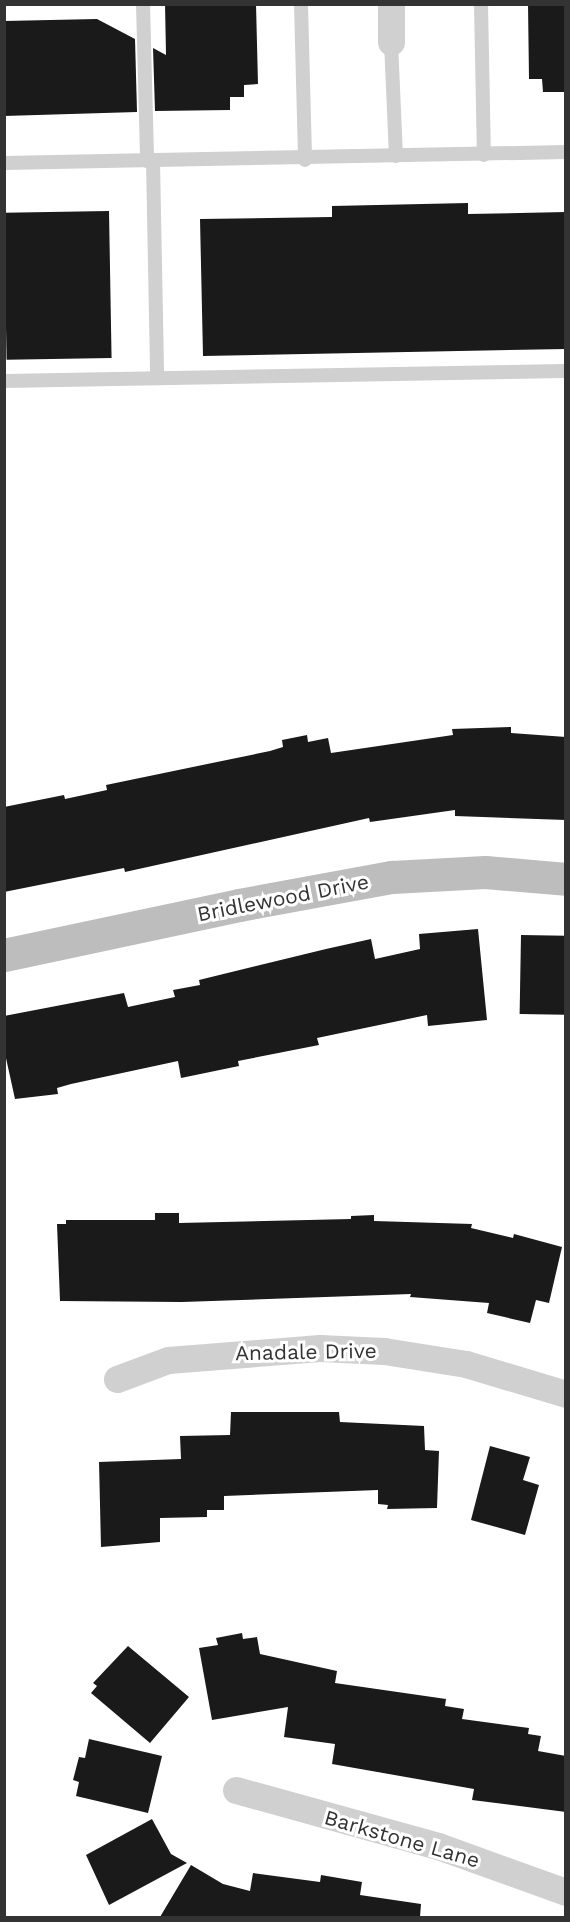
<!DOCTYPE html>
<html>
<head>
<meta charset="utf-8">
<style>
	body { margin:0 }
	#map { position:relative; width:570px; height:1922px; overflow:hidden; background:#fff; font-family:"Work Sans",sans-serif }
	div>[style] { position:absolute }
	.building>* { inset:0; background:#1a1a1a; transform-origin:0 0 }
	.lane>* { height:14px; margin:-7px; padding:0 7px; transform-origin:7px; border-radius:7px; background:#d0d0d0 }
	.street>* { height:27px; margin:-13.5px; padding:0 13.5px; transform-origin:13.5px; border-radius:13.5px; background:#d0d0d0 }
	.secondary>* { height:33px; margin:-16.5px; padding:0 16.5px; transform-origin:16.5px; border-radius:16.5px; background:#bdbdbd }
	span { translate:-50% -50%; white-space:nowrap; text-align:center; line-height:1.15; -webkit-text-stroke:6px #fff; paint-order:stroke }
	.street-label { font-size:21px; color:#333 }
	.frame { position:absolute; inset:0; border:6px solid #333; pointer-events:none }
</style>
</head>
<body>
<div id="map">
	<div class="building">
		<i style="clip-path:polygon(165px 4px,256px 4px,258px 84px,244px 85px,244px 97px,230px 97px,230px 110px,155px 111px,153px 48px,166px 55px)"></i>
		<i style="clip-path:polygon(528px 4px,566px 4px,566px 92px,543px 92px,542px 79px,529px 79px)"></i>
		<i style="clip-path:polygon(97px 19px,135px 39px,137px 112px,4px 116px,4px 21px)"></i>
		<i style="clip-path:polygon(468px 203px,468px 214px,566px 212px,566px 349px,203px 356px,200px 219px,332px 217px,332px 206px)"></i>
		<i style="left:109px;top:211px;width:147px;height:105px;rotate:89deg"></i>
		<i style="clip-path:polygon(511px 727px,511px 733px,566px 737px,566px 820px,455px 816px,455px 810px,370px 822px,369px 818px,125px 872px,124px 868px,4px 892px,4px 807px,64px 795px,65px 799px,107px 790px,106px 785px,270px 751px,283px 747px,282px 740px,307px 735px,308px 742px,328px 738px,331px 753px,453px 735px,452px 729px)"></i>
		<i style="clip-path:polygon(478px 929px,487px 1020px,428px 1026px,427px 1015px,317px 1038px,319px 1045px,238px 1061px,239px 1066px,181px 1078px,178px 1061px,71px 1084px,57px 1088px,58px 1094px,15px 1099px,4px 1049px,4px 1016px,124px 993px,128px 1007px,175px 997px,173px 990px,200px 985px,199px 980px,326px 949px,371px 939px,375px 959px,420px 949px,419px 934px)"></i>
		<i style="left:521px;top:935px;width:45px;height:79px;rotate:1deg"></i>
		<i style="clip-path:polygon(155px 1213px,179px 1213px,179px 1223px,351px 1219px,351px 1216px,374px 1215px,374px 1221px,472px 1224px,471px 1228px,513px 1238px,514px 1234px,562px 1247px,549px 1303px,536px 1300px,530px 1323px,487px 1313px,489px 1303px,410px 1297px,411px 1294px,182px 1302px,60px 1301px,57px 1224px,66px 1224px,66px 1220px,155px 1220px)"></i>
		<i style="clip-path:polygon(231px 1412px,339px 1412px,340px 1422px,424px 1426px,425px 1450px,439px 1451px,437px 1508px,387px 1509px,388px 1505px,378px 1504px,378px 1490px,224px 1496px,224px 1510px,207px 1510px,207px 1517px,160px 1518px,160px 1542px,101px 1547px,99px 1462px,181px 1459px,180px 1436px,230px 1435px)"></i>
		<i style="clip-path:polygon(490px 1446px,530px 1457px,523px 1480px,539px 1485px,525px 1535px,471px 1520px)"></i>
		<i style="clip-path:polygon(242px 1633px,243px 1639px,257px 1637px,260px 1654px,337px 1671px,335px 1683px,446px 1699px,445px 1706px,464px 1709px,462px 1719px,529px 1728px,528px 1734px,541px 1736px,538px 1751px,566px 1756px,566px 1812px,472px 1800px,474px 1789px,332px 1764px,335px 1744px,284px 1737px,288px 1707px,212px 1720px,199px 1648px,218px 1645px,216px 1638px)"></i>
		<i style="clip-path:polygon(128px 1646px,189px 1697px,150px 1743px,91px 1693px,97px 1686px,93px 1683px)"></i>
		<i style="clip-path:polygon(89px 1739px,162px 1756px,148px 1813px,76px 1796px,79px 1782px,73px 1780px,79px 1757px,85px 1758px)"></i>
		<i style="clip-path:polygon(152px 1819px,171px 1854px,187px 1863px,109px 1905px,86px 1855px)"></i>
		<i style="clip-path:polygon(191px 1865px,223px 1884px,250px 1891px,253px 1873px,320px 1882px,321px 1875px,362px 1882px,360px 1895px,421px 1904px,420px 1917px,160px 1917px)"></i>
	</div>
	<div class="lane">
		<i style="left:143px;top:4px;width:157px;rotate:88.5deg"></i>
		<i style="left:301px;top:4px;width:156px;rotate:88.5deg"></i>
		<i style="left:481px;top:4px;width:151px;rotate:88.9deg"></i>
		<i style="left:391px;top:42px;width:114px;rotate:87.5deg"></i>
		<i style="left:153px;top:161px;width:217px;rotate:88.9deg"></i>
		<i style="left:4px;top:163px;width:562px;rotate:-1.12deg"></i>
		<i style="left:4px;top:381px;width:562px;rotate:-1.02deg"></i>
	</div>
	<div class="street">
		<i style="left:391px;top:4px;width:38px;rotate:90deg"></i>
		<i style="left:117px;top:1379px;width:54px;rotate:-20.4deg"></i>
		<i style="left:168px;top:1360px;width:152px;rotate:-4.5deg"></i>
		<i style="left:320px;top:1348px;width:64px;rotate:2.7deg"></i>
		<i style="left:384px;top:1351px;width:83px;rotate:9deg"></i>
		<i style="left:466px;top:1364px;width:104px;rotate:16.7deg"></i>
		<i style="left:236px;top:1790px;width:210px;rotate:15.5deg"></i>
		<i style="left:438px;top:1846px;width:136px;rotate:19.8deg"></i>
	</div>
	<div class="secondary">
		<i style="left:4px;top:955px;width:240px;rotate:-12deg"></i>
		<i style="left:239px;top:905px;width:156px;rotate:-10.4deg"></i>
		<i style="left:392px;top:877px;width:93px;rotate:-3.1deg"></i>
		<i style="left:485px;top:872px;width:81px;rotate:4.9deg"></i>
	</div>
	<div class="street-label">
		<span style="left:283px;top:898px;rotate:-11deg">Bridlewood Drive</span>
		<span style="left:306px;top:1352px;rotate:-1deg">Anadale Drive</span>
		<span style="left:402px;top:1839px;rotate:16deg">Barkstone Lane</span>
	</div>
	<div class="frame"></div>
</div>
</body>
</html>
